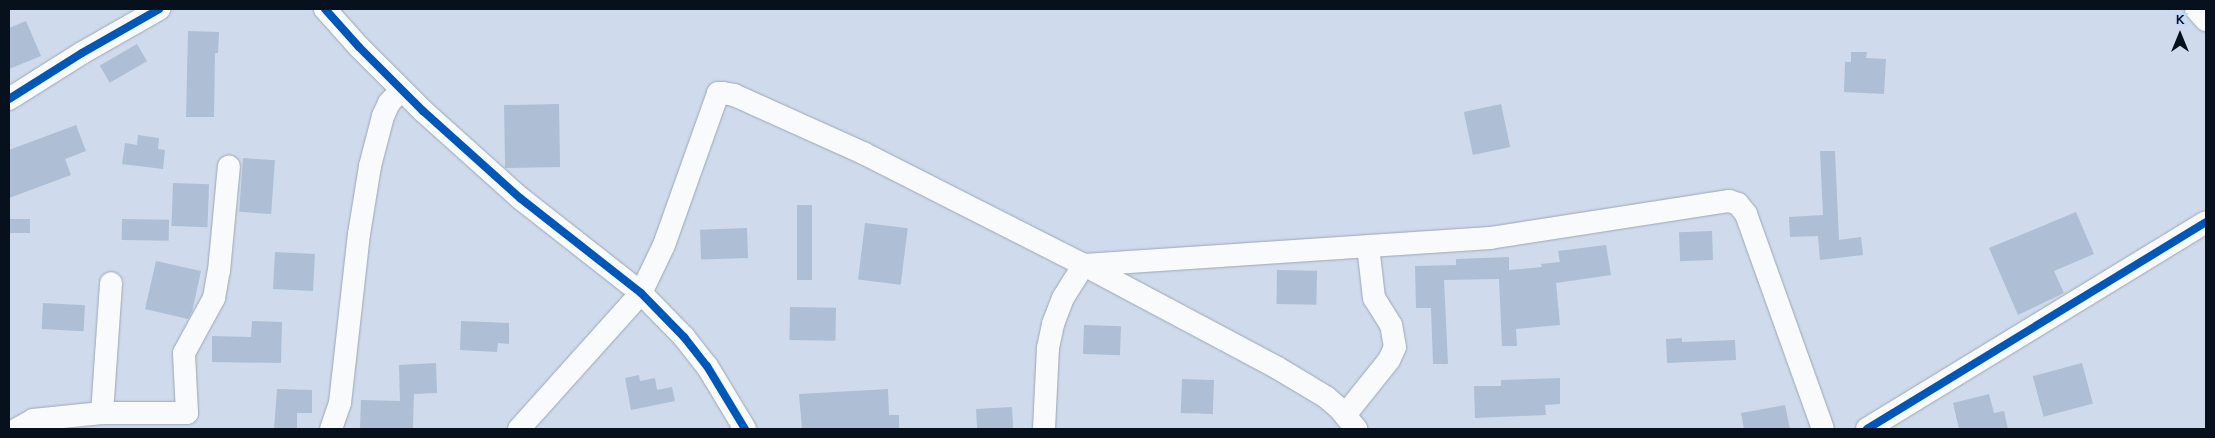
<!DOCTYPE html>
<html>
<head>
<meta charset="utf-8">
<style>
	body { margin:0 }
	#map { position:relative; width:2215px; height:438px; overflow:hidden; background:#cfdbec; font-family:Karla,sans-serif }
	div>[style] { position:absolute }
	.building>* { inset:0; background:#adbed5; transform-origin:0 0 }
	.roads { filter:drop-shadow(0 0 1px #9ca7b5) drop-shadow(0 0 1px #9ca7b5) }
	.minor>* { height:22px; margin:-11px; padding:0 11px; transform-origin:11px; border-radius:11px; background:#f8fafc }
	.cycleway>* { height:8px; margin:-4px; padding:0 4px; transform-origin:4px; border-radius:4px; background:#0057b8 }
	span { translate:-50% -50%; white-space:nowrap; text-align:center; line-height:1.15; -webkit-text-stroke:4.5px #c2daf9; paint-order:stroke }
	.frame { position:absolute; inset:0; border:10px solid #07101d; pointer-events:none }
	.north { position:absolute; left:2155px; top:10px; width:50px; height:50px; -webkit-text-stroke:4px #c2daf9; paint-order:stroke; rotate:0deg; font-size:14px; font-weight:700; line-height:20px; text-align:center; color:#07101d }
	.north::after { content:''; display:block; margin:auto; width:18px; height:22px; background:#07101d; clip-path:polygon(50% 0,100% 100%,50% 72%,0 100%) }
</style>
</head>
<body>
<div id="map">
	<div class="building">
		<i style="clip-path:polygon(26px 21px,41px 56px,9px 69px,9px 28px)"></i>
		<i style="clip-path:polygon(188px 31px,219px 32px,218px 53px,215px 53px,214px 117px,186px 117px)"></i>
		<i style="left:137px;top:44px;width:20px;height:43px;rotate:60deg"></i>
		<i style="clip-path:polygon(1851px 52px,1867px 52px,1866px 58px,1886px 59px,1884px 94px,1844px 92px,1845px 62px,1851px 62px)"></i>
		<i style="left:559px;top:104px;width:63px;height:55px;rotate:89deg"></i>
		<i style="left:1501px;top:104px;width:44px;height:38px;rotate:78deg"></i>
		<i style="clip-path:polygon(76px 125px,86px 151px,65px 159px,71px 175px,9px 198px,9px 150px)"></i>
		<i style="clip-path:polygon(138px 135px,159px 138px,158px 149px,165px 150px,163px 169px,122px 164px,125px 143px,137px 145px)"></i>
		<i style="clip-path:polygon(1820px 151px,1835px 151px,1839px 240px,1861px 237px,1863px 255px,1820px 260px,1818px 236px,1790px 237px,1789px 217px,1823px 215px)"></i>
		<i style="left:243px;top:158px;width:32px;height:54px;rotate:4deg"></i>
		<i style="left:173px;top:183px;width:36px;height:43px;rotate:2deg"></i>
		<i style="left:797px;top:205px;width:15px;height:75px"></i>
		<i style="clip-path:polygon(2076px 212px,2094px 254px,2054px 271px,2064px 293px,2018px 315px,1989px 248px)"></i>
		<i style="left:9px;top:219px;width:21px;height:14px"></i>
		<i style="left:122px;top:219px;width:47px;height:21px;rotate:1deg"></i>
		<i style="left:865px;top:223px;width:43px;height:57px;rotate:7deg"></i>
		<i style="left:747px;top:228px;width:30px;height:47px;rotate:88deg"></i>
		<i style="left:1712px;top:231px;width:29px;height:33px;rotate:88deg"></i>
		<i style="clip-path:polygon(1606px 245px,1611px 275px,1556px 283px,1560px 325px,1516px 329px,1517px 346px,1502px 346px,1499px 279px,1444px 280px,1448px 364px,1433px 364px,1431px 308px,1416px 308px,1415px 266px,1456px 265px,1456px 259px,1509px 257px,1509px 270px,1542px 267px,1541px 264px,1560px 262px,1558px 251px)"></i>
		<i style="left:275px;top:252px;width:40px;height:37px;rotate:3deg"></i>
		<i style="clip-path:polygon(156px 261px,201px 271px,192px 312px,188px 319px,145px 309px)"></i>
		<i style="left:1277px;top:270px;width:40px;height:34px;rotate:1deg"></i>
		<i style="left:43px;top:303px;width:42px;height:26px;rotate:3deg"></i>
		<i style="left:790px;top:307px;width:46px;height:33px;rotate:1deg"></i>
		<i style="clip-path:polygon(252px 321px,282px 322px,281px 363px,212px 362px,212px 336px,251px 337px)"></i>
		<i style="clip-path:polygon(461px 321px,509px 323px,509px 344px,498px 343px,497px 352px,460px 350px)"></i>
		<i style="left:1084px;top:325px;width:37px;height:29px;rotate:2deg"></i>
		<i style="clip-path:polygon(1682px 338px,1682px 342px,1735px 340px,1736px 360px,1667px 363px,1666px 339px)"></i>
		<i style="clip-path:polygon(436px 363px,437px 393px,414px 394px,413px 429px,360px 429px,361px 400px,400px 401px,399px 365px)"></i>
		<i style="left:2082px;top:363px;width:42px;height:51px;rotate:75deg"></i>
		<i style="clip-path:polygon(639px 375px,640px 381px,655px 378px,657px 390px,672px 387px,675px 401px,631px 410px,625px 378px)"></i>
		<i style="clip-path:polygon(1560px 378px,1560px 404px,1545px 405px,1546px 415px,1475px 418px,1474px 386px,1501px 386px,1501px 380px)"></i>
		<i style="left:1182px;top:379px;width:32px;height:34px;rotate:2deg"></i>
		<i style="clip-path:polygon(277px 389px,312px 390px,312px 413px,297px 413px,297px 429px,274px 429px)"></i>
		<i style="clip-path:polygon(888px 389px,889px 415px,899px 415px,899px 429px,802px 429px,799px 394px)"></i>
		<i style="clip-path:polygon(1989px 394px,1994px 413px,2004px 411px,2008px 429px,1959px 429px,1953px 403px)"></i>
		<i style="clip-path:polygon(1785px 405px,1790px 429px,1744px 429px,1741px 413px)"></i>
		<i style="left:1012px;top:407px;width:22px;height:36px;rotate:87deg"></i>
	</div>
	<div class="roads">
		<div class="minor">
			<i style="left:325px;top:9px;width:51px;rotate:48.2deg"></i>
			<i style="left:359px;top:47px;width:91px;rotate:45deg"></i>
			<i style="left:423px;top:111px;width:130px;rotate:41.9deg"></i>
			<i style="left:520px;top:198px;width:154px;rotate:38.1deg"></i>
			<i style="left:641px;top:293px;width:62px;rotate:45.7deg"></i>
			<i style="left:684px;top:337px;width:37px;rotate:52deg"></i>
			<i style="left:707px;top:366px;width:74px;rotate:58.9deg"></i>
			<i style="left:2196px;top:9px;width:15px;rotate:48deg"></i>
			<i style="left:9px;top:99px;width:86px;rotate:-32.2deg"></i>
			<i style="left:82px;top:53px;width:89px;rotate:-29.7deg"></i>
			<i style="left:102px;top:413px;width:130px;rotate:-86deg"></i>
			<i style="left:1345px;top:415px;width:70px;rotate:-51.3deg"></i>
			<i style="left:1389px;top:360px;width:14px;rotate:-65deg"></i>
			<i style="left:1395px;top:347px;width:22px;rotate:-100deg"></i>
			<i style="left:1391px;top:325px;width:32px;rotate:-122deg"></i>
			<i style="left:1374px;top:298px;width:52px;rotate:-96.6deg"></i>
			<i style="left:17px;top:429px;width:18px;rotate:-29deg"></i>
			<i style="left:33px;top:420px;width:69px;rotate:-5.8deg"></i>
			<i style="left:102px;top:413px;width:85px"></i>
			<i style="left:187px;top:413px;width:60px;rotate:-92.9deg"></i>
			<i style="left:184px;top:353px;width:63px;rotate:-61.4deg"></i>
			<i style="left:214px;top:298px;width:27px;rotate:-80deg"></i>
			<i style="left:219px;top:271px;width:105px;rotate:-84.6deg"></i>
			<i style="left:331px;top:429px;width:28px;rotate:-71deg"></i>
			<i style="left:340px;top:403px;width:170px;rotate:-83.6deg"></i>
			<i style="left:359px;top:234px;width:69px;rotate:-80.8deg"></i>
			<i style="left:370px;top:166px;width:52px;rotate:-75.4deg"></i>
			<i style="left:383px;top:116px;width:14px;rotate:-65deg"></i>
			<i style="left:389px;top:103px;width:18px;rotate:-47deg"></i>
			<i style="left:519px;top:429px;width:183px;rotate:-48.1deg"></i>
			<i style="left:641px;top:293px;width:53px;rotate:-64.4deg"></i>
			<i style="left:664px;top:245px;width:161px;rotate:-70.4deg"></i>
			<i style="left:718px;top:93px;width:5px"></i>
			<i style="left:723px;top:93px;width:11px;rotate:10deg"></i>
			<i style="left:734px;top:95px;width:144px;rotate:24.2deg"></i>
			<i style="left:865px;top:154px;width:246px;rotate:26.9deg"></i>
			<i style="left:1084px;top:265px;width:217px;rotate:28deg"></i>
			<i style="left:1276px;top:367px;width:58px;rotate:31deg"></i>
			<i style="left:1326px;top:397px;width:18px;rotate:41deg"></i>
			<i style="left:1340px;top:409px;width:26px;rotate:51deg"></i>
			<i style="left:1044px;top:429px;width:81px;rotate:-87.2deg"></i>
			<i style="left:1048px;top:348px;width:25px;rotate:-78deg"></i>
			<i style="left:1053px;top:324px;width:28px;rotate:-69deg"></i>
			<i style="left:1063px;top:298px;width:39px;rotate:-58deg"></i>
			<i style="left:1084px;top:265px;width:407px;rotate:-3.8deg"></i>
			<i style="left:1490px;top:238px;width:242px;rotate:-8.8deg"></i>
			<i style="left:1729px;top:201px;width:9px;rotate:18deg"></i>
			<i style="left:1738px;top:204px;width:13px;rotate:51deg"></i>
			<i style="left:1746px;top:214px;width:228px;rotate:70.3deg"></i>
			<i style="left:1867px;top:429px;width:397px;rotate:-31.4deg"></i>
		</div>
	</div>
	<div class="cycleway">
		<i style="left:325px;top:9px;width:51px;rotate:48.2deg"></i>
		<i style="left:359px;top:47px;width:91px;rotate:45deg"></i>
		<i style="left:423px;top:111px;width:130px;rotate:41.9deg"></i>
		<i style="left:520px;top:198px;width:154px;rotate:38.1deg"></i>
		<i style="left:641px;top:293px;width:62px;rotate:45.7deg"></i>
		<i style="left:684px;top:337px;width:37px;rotate:52deg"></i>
		<i style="left:707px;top:366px;width:74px;rotate:58.9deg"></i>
		<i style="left:9px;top:99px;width:86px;rotate:-32.2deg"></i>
		<i style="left:82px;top:53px;width:89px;rotate:-29.7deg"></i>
		<i style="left:1867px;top:429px;width:397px;rotate:-31.4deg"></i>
	</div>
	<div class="frame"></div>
	<div class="north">K</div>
</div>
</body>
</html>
